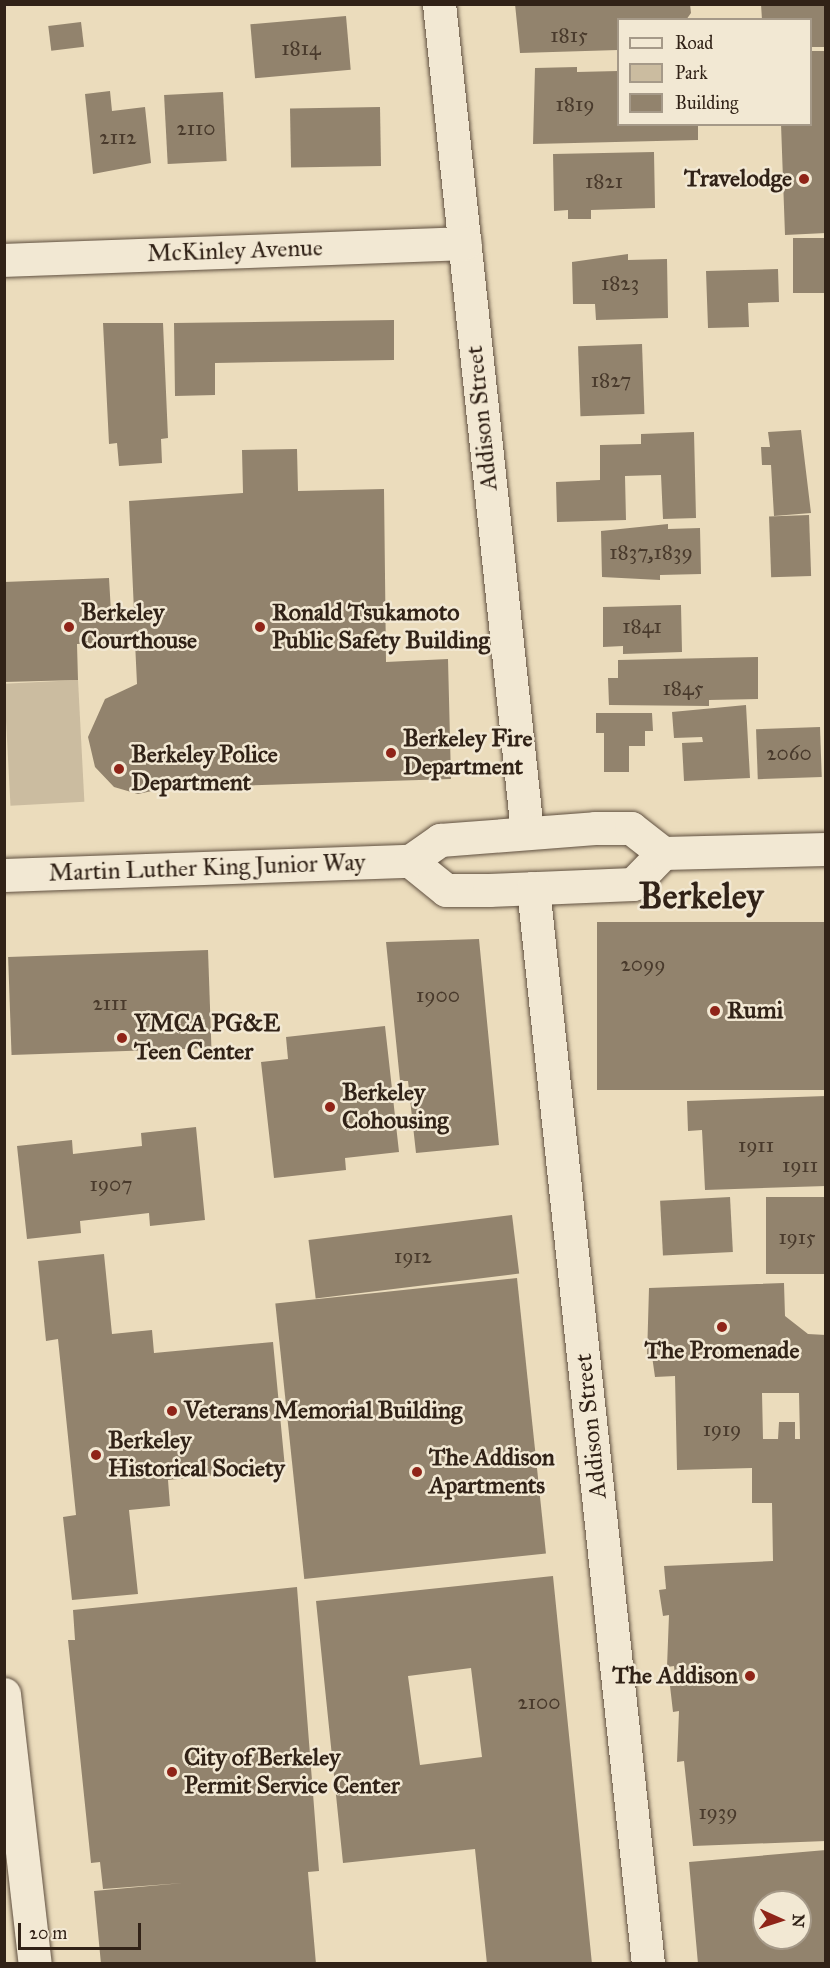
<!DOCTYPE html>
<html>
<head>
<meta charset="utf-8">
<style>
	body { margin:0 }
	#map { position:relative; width:830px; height:1968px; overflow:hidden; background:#ebdcbc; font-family:"IM FELL Great Primer",serif }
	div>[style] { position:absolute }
	.green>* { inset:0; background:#cbbca0; transform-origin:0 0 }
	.building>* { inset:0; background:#92836d; transform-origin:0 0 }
	.roads { filter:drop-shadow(0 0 2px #605040) drop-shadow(0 0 2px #605040) }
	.minor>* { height:33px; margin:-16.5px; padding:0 16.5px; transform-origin:16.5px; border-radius:16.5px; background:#f2e8d3 }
	.dots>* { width:16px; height:16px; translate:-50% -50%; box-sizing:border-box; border:3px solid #f2e8d3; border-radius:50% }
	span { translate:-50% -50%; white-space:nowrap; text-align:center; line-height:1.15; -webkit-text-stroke:5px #f2e8d3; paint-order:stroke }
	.number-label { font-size:21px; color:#493a2c }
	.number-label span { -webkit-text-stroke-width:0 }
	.poi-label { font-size:24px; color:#312217; font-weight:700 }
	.right { translate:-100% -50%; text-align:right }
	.left { translate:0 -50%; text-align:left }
	.street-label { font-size:24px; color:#312217 }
	.town-label { font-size:36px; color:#312217; font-weight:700 }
	.frame { position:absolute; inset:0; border:6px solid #312217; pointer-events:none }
	.legend { position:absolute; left:617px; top:18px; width:195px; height:108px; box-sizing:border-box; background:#f2e8d3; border:2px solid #a59988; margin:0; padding:8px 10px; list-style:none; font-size:18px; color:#312217 }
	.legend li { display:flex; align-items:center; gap:12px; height:30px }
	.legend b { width:30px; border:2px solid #a59988 }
	.north { position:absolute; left:752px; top:1890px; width:60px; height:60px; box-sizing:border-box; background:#f2e8d3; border:2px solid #a59988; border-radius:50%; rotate:93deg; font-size:16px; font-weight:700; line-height:24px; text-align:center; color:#312217 }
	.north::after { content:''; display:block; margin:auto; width:21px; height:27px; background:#8f2418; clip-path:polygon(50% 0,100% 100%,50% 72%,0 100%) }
	.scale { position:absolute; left:18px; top:1923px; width:123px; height:27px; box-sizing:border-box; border:3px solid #312217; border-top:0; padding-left:8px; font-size:18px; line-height:21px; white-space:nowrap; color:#312217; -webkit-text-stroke:4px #f2e8d3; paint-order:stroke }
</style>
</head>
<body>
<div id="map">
	<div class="green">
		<i style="left:78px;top:680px;width:122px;height:74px;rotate:87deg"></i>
	</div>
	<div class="building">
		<i style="clip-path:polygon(515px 4px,690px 4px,691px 13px,686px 20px,618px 20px,618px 50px,520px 53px)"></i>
		<i style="clip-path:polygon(761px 4px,826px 4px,826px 47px,810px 47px,810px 20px,762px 20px)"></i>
		<i style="left:346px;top:16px;width:54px;height:96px;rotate:85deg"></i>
		<i style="left:81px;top:22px;width:25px;height:33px;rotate:83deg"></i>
		<i style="clip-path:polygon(810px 51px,826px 51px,826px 233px,785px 235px,781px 124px,810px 124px)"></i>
		<i style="clip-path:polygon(577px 67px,577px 72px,618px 71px,618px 124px,698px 124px,698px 140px,533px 144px,535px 68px)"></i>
		<i style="clip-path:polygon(110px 91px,112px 111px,145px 107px,151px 163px,93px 174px,85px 94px)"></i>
		<i style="left:223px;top:92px;width:69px;height:59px;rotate:87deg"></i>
		<i style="left:380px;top:107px;width:59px;height:90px;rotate:89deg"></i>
		<i style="clip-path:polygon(654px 152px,655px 208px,591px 210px,591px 219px,568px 219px,568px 210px,554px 211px,553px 154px)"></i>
		<i style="left:826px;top:238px;width:55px;height:33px;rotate:90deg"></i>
		<i style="clip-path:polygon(628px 254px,628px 260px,667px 259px,668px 318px,596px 320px,595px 304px,573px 304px,572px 262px)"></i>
		<i style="clip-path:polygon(778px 269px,779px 302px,748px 303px,749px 327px,708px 328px,706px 271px)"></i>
		<i style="clip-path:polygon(394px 320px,394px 360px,215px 363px,215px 395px,175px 396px,174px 323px)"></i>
		<i style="clip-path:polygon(103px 323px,163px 323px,168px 438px,161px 439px,162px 463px,119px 466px,117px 443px,109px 444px)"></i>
		<i style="left:642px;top:344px;width:70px;height:64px;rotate:88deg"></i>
		<i style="clip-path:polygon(801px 430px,811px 513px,774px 516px,771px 465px,762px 465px,761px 447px,770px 447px,768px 432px)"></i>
		<i style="clip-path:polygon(694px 432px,696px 518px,663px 519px,661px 475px,625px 476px,626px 520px,557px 522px,556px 482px,600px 480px,600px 445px,641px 444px,641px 434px)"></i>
		<i style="clip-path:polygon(297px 449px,298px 491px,384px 489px,386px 662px,448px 659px,451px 779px,166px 788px,138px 794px,114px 787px,95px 767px,88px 737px,105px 699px,137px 684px,135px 642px,77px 644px,78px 680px,4px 682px,4px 582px,109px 578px,111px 612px,134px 611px,129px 501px,243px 493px,242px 450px)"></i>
		<i style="left:809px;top:515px;width:61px;height:40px;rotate:88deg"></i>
		<i style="clip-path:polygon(668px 524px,668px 529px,700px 528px,701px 574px,660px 575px,660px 580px,602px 577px,601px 531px)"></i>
		<i style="clip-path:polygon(681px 605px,682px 652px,623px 654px,623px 646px,603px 647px,603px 607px)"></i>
		<i style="clip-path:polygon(758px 657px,758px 699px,709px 700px,709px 706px,609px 705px,608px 678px,618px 678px,618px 660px)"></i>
		<i style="clip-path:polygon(746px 705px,750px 778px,684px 781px,682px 743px,703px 742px,702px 737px,674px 738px,672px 712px)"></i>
		<i style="clip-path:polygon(596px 713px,652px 713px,653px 731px,645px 731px,645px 746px,629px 746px,629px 772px,604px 772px,604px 733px,596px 733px)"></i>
		<i style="left:820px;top:727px;width:50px;height:64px;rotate:88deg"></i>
		<i style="left:826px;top:922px;width:168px;height:229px;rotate:90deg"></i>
		<i style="clip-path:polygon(479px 939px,499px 1145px,416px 1153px,408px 1081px,400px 1081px,386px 942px)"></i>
		<i style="left:208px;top:950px;width:98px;height:200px;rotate:88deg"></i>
		<i style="clip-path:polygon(385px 1026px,399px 1152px,345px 1158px,346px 1170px,274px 1178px,261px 1062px,288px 1059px,286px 1037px)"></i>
		<i style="clip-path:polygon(826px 1096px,826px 1186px,705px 1190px,702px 1130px,688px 1131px,687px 1101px)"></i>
		<i style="clip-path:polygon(196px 1127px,205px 1220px,150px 1226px,149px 1213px,80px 1221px,81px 1233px,27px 1239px,17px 1146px,72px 1140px,73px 1154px,142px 1146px,141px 1133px)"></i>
		<i style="left:730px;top:1197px;width:55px;height:70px;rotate:87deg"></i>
		<i style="left:826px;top:1197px;width:77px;height:60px;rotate:90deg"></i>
		<i style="left:512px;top:1215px;width:59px;height:205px;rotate:83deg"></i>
		<i style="clip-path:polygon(104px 1254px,112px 1334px,152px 1330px,154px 1353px,273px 1342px,285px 1468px,168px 1480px,170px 1506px,129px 1510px,138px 1594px,72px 1600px,63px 1517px,76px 1515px,58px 1339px,46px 1341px,38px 1261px)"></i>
		<i style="left:517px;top:1278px;width:277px;height:243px;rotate:84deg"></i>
		<i style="clip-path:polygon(evenodd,784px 1283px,785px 1316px,808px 1334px,826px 1335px,826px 1841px,693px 1846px,684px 1761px,677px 1762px,679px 1711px,673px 1712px,670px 1686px,676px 1686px,674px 1666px,667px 1667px,669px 1615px,663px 1616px,659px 1590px,666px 1589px,664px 1566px,773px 1561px,772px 1503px,752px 1503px,752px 1468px,677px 1470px,675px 1376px,655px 1377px,652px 1356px,647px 1357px,649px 1288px,784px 1283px,762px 1393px,799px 1393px,800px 1439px,795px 1439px,795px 1422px,779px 1422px,778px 1439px,763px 1439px,762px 1393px)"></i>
		<i style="clip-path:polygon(evenodd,553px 1576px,592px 1964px,487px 1964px,475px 1849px,343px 1863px,316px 1601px,553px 1576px,471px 1668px,482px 1757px,420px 1765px,408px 1676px,471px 1668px)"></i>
		<i style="clip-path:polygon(297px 1587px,319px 1871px,308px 1872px,316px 1964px,101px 1964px,94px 1891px,183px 1883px,103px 1889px,100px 1862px,91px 1863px,68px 1640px,75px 1640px,73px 1610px)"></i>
		<i style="clip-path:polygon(evenodd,826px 1850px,826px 1964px,698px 1964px,689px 1862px,826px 1850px,764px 1902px,800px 1902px,800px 1938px,764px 1938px,764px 1902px)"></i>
	</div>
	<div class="roads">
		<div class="minor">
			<i style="left:439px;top:4px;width:832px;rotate:83.93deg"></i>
			<i style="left:4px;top:260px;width:461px;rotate:-2.1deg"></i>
			<i style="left:410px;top:861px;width:46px;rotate:38.9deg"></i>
			<i style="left:446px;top:890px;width:43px"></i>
			<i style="left:489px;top:890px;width:144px;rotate:-2.4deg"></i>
			<i style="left:633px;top:884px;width:43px;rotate:-45.9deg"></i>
			<i style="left:4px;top:875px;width:406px;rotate:-2deg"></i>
			<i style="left:410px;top:861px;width:37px;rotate:-35deg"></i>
			<i style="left:440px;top:840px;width:155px;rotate:-4.4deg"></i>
			<i style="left:595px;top:828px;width:36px"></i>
			<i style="left:631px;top:828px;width:41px;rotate:38deg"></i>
			<i style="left:663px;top:853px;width:163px;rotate:-1.4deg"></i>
			<i style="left:533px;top:888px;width:1082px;rotate:83.9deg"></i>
			<i style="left:4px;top:1694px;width:272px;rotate:83.5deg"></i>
		</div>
	</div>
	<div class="dots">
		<i style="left:804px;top:179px;background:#8f2418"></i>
		<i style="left:69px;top:627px;background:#8f2418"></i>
		<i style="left:260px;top:627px;background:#8f2418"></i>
		<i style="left:391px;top:753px;background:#8f2418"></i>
		<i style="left:119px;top:769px;background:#8f2418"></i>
		<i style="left:715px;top:1011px;background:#8f2418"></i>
		<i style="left:122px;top:1038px;background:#8f2418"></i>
		<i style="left:330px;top:1107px;background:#8f2418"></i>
		<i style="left:722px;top:1327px;background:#8f2418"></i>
		<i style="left:172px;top:1411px;background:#8f2418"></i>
		<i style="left:96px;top:1455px;background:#8f2418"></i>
		<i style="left:417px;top:1472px;background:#8f2418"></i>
		<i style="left:750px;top:1676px;background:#8f2418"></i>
		<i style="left:172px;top:1772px;background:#8f2418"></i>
	</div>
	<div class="number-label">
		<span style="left:569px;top:35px">1815</span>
		<span style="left:301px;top:48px">1814</span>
		<span style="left:575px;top:104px">1819</span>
		<span style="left:196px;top:128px">2110</span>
		<span style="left:118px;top:137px">2112</span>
		<span style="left:604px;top:181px">1821</span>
		<span style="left:620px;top:283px">1823</span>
		<span style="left:611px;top:380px">1827</span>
		<span style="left:651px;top:552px">1837,1839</span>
		<span style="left:642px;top:626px">1841</span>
		<span style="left:683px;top:688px">1845</span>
		<span style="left:789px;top:753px">2060</span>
		<span style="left:643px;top:964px">2099</span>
		<span style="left:438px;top:995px">1900</span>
		<span style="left:110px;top:1003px">2111</span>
		<span style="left:756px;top:1145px">1911</span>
		<span style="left:800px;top:1165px">1911</span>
		<span style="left:111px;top:1184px">1907</span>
		<span style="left:797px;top:1237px">1915</span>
		<span style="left:413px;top:1256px">1912</span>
		<span style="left:722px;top:1429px">1919</span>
		<span style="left:539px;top:1702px">2100</span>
		<span style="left:718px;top:1812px">1939</span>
	</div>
	<div class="poi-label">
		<span class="right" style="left:792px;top:179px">Travelodge</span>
		<span class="left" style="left:81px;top:627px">Berkeley<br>Courthouse</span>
		<span class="left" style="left:272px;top:627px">Ronald Tsukamoto<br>Public Safety Building</span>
		<span class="left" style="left:403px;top:753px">Berkeley Fire<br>Department</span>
		<span class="left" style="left:131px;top:769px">Berkeley Police<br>Department</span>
		<span class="left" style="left:727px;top:1011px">Rumi</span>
		<span class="left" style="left:134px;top:1038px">YMCA PG&amp;E<br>Teen Center</span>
		<span class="left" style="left:342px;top:1107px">Berkeley<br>Cohousing</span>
		<span style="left:722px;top:1351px">The Promenade</span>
		<span class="left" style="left:184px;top:1411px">Veterans Memorial Building</span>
		<span class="left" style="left:108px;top:1455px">Berkeley<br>Historical Society</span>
		<span class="left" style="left:429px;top:1472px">The Addison<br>Apartments</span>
		<span class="right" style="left:738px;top:1676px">The Addison</span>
		<span class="left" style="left:184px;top:1772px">City of Berkeley<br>Permit Service Center</span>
	</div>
	<div class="street-label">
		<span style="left:235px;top:251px;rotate:-2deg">McKinley Avenue</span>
		<span style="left:482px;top:418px;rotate:-96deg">Addison Street</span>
		<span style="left:207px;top:868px;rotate:-2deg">Martin Luther King Junior Way</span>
		<span style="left:591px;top:1426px;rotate:-96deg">Addison Street</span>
	</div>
	<div class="town-label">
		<span style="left:701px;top:897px">Berkeley</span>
	</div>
	<div class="frame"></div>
	<ul class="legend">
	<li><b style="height:8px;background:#f2e8d3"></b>Road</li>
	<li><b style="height:16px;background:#cbbca0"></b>Park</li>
	<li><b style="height:16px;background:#92836d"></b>Building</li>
	</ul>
	<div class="north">N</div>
	<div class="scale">20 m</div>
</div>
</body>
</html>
